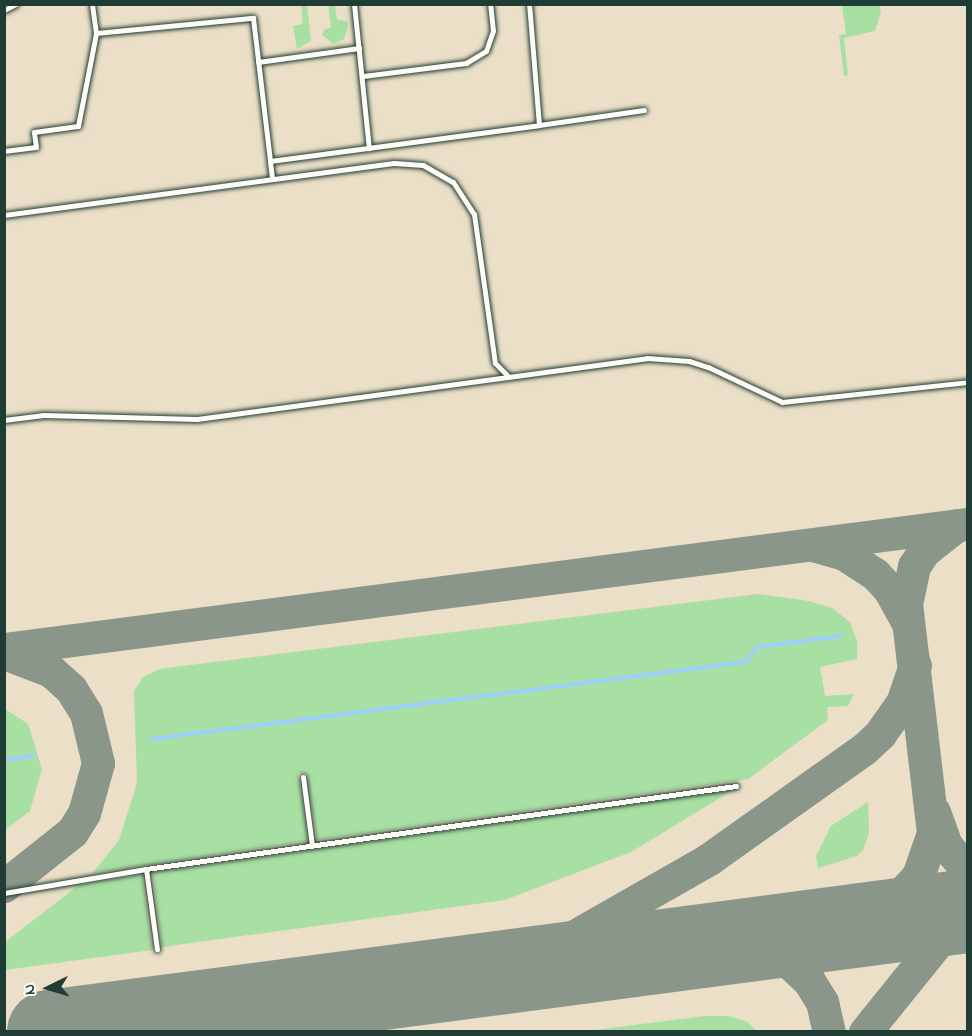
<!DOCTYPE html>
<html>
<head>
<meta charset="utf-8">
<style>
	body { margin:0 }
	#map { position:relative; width:972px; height:1036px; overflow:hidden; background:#f5efe1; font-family:"Indie Flower",sans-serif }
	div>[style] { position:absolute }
	.built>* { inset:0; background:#ebdfc7; transform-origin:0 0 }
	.green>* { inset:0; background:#a8dfa3 }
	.stream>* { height:4px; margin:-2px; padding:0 2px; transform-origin:2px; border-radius:2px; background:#9cd0fa }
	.taxiway>* { height:33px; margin:-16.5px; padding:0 16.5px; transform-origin:16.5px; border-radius:16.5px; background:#8a968a }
	.runway>* { height:84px; margin:-42px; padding:0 42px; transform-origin:42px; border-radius:42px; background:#8a968a }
	.roads { filter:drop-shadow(0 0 2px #1f3d34) drop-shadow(0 0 2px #1f3d34) }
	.service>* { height:5px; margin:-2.5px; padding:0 2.5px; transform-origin:2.5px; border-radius:2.5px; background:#fdfcf7 }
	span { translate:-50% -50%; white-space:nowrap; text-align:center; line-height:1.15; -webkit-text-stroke:4.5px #fdfcf7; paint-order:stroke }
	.frame { position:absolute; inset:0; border:6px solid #1f3d34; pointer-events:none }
	.north { position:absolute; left:18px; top:958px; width:60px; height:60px; -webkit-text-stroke:4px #fdfcf7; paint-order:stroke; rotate:265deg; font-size:16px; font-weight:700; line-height:24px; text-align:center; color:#1f3d34 }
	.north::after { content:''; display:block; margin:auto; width:21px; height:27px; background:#1f3d34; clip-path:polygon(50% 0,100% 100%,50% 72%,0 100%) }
</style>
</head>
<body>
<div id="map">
	<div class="built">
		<i style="left:5px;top:5px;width:962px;height:1026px"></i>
	</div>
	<div class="green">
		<i style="clip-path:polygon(301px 5px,307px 5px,311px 41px,297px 49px,293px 26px,303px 24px)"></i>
		<i style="clip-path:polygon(328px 5px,335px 5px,337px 20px,347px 21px,348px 26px,344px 39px,334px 44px,322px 35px,324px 29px,331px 28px)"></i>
		<i style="clip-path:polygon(842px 5px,880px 5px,881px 12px,875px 31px,844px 38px,848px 75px,844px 76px,839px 35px,846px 34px)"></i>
		<i style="clip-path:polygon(758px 594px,809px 601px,832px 608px,850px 622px,857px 641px,857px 659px,820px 667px,825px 696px,854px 694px,848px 706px,827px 707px,828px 720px,748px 779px,317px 840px,307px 774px,298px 773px,308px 841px,93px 873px,119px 840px,137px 783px,134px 691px,143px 677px,159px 669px)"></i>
		<i style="clip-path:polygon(5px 709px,28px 724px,42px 769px,30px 811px,5px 830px)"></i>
		<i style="clip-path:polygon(733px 790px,631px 852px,505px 900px,162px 947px,153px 873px)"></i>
		<i style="clip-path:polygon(868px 802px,869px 833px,863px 850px,857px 856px,818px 868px,816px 856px,831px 826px)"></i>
		<i style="clip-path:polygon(142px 875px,152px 950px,5px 970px,5px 942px,79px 885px)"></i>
		<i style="clip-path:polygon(705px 1016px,729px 1016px,748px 1022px,756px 1031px,586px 1031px)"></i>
	</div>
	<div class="stream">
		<i style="left:152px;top:739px;width:598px;rotate:-7.4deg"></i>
		<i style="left:745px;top:662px;width:19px;rotate:-51deg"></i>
		<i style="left:757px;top:647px;width:84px;rotate:-7.5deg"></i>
		<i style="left:4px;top:760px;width:29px;rotate:-8deg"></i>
	</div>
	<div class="taxiway">
		<i style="left:816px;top:546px;width:29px;rotate:16deg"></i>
		<i style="left:844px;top:554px;width:37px;rotate:33deg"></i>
		<i style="left:875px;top:574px;width:21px;rotate:47deg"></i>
		<i style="left:889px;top:589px;width:39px;rotate:61deg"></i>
		<i style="left:4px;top:649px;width:972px;rotate:-7.39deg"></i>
		<i style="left:4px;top:653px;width:50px;rotate:21deg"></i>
		<i style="left:51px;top:671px;width:27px;rotate:42deg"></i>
		<i style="left:71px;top:689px;width:28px;rotate:58deg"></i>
		<i style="left:86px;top:713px;width:51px;rotate:76.5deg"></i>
		<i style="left:98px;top:763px;width:52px;rotate:105.6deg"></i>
		<i style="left:84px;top:813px;width:22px;rotate:122deg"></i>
		<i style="left:72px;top:832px;width:87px;rotate:141.5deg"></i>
		<i style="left:934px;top:812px;width:35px;rotate:70deg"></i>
		<i style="left:946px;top:845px;width:34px;rotate:50deg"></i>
		<i style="left:873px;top:924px;width:66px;rotate:-46.8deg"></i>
		<i style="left:918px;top:876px;width:46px;rotate:-70.8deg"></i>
		<i style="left:933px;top:833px;width:231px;rotate:-96.7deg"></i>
		<i style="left:906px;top:604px;width:39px;rotate:-78deg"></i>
		<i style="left:914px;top:566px;width:18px;rotate:-56deg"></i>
		<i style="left:924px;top:551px;width:42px;rotate:-38.2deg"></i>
		<i style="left:751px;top:940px;width:30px;rotate:24deg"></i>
		<i style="left:778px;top:952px;width:42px;rotate:43.1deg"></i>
		<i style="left:809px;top:981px;width:25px;rotate:58deg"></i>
		<i style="left:822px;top:1002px;width:31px;rotate:77deg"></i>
		<i style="left:513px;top:971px;width:226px;rotate:-29.7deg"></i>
		<i style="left:709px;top:859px;width:190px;rotate:-35.4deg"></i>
		<i style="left:864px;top:749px;width:22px;rotate:-43deg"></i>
		<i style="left:880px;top:734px;width:38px;rotate:-55deg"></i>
		<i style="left:902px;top:703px;width:40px;rotate:-71.1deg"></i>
		<i style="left:865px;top:1032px;width:113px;rotate:-51.1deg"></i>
		<i style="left:936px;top:944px;width:44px;rotate:-43.2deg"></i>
	</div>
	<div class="runway">
		<i style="left:49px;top:1032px;width:927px;rotate:-7.5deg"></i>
	</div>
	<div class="roads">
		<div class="service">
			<i style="left:354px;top:4px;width:145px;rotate:84.1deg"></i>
			<i style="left:4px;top:10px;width:13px;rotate:-27deg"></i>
			<i style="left:96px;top:33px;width:158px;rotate:-5.5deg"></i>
			<i style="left:253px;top:18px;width:144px;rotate:83.2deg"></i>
			<i style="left:258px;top:62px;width:102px;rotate:-7.9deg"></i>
			<i style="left:363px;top:76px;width:104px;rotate:-7.2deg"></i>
			<i style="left:466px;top:63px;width:23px;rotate:-31deg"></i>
			<i style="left:486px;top:51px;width:21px;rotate:-71deg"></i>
			<i style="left:493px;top:31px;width:27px;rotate:-96deg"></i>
			<i style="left:539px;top:125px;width:106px;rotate:-8.1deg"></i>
			<i style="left:4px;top:151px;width:32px;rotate:-7deg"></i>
			<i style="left:36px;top:147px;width:15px;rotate:-98deg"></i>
			<i style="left:34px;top:132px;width:44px;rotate:-7.8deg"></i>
			<i style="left:78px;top:126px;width:95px;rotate:-79deg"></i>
			<i style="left:96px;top:33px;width:29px;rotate:-98deg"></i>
			<i style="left:272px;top:178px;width:17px;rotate:-97deg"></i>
			<i style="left:270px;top:161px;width:271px;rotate:-7.6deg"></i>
			<i style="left:539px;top:125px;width:121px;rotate:-94.7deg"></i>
			<i style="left:4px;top:215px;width:393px;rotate:-7.6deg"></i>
			<i style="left:394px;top:163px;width:29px;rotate:4deg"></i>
			<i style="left:423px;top:165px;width:34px;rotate:30deg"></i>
			<i style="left:453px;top:182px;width:38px;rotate:57deg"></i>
			<i style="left:474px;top:214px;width:150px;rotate:82deg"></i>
			<i style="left:495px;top:363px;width:18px;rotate:45deg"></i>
			<i style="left:4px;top:420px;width:40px;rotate:-7.1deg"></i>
			<i style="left:44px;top:415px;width:153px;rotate:1.5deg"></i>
			<i style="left:197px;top:419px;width:454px;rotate:-7.7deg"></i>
			<i style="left:647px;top:358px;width:42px;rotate:4.1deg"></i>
			<i style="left:689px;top:361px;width:20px;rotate:18deg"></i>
			<i style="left:708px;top:367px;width:82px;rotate:25.3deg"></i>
			<i style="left:782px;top:402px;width:187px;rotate:-6.1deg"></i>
			<i style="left:303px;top:777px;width:69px;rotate:82.5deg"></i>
			<i style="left:146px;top:869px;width:81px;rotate:82.2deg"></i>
			<i style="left:4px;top:893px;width:144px;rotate:-9.6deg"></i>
			<i style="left:146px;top:869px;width:596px;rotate:-8.01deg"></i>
		</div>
	</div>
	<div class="frame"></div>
	<div class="north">N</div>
</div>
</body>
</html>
